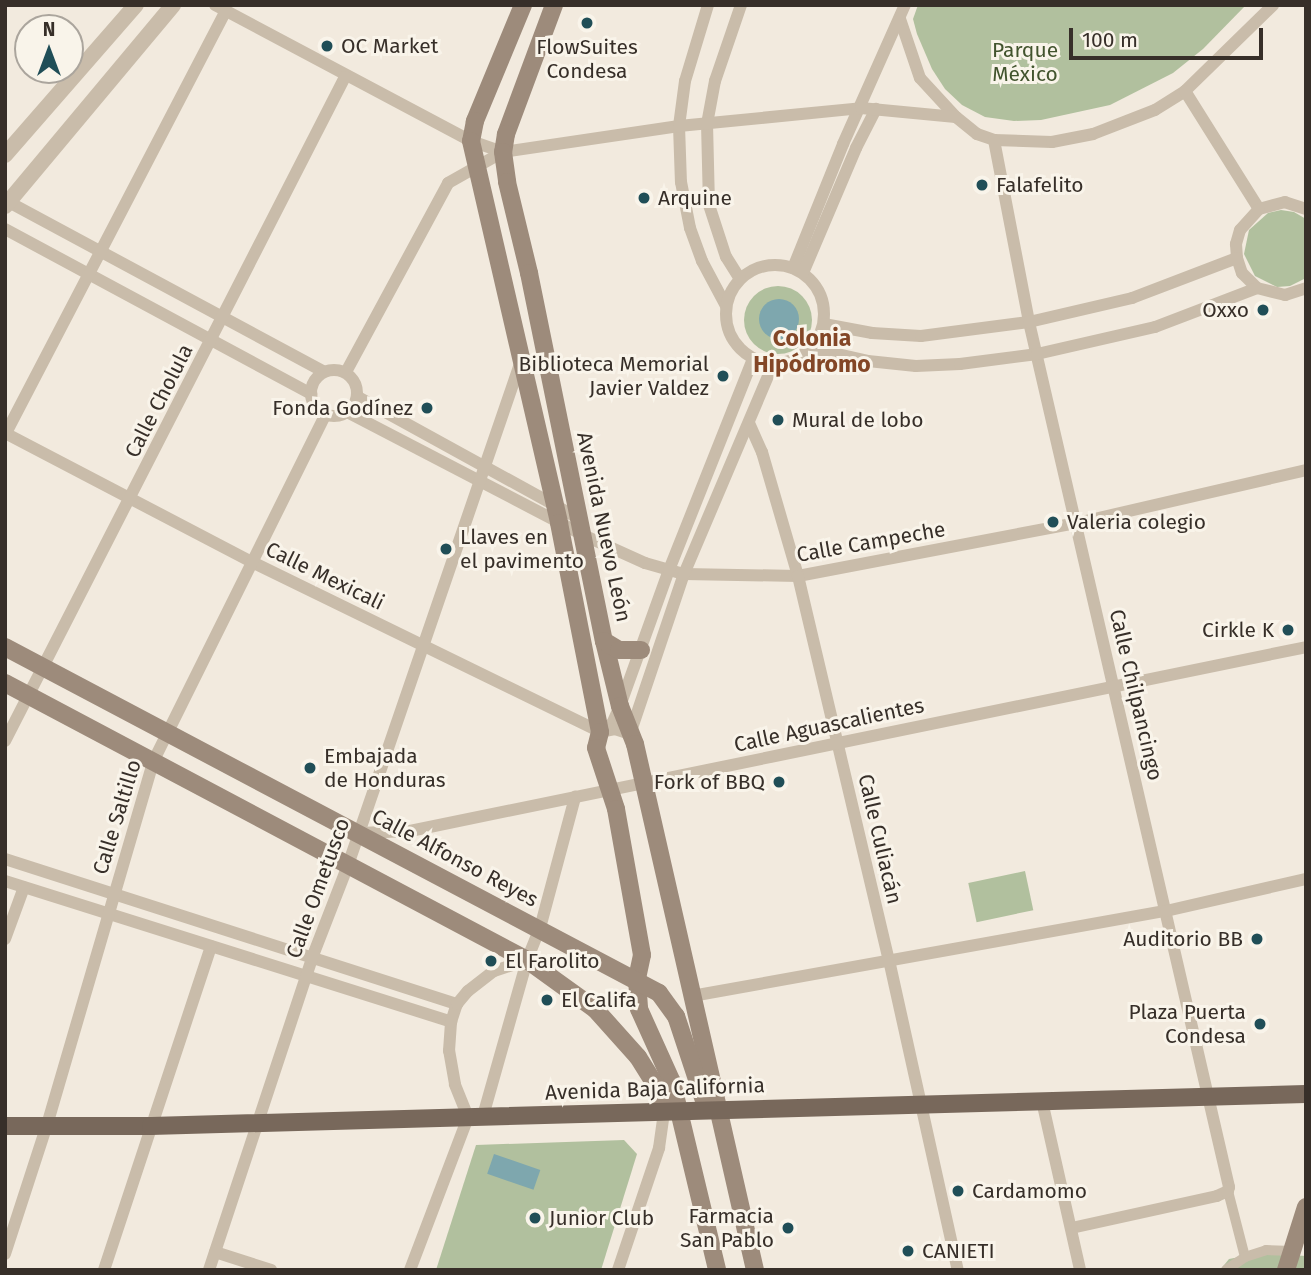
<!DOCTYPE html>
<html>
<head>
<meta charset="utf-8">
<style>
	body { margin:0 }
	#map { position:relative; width:1311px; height:1275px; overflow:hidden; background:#f2eade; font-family:"Fira Sans",sans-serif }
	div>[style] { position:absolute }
	.green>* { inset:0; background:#b1c09e; transform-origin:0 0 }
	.round { border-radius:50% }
	.water>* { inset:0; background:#7ea7ae; transform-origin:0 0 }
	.pedestrian>* { height:10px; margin:-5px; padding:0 5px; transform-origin:5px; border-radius:5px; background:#c9bcaa }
	.minor>* { height:12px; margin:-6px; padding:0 6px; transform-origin:6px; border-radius:6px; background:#c9bcaa }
	.minor>.ring { margin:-6px; padding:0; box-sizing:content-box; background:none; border:12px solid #c9bcaa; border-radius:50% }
	.tertiary>* { height:16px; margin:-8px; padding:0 8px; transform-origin:8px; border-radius:8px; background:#c9bcaa }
	.secondary>* { height:18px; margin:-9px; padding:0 9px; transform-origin:9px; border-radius:9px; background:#9d8b7b }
	.primary>* { height:18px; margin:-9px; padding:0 9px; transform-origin:9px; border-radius:9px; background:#78685b }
	.dots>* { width:19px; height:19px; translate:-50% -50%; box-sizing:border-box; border:4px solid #f9f4ea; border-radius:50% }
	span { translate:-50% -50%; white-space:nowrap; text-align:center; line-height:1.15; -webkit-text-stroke:6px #f9f4ea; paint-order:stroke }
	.poi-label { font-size:21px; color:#372f29 }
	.left { translate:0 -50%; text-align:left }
	.right { translate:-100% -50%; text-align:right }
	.park-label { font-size:21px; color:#42542e }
	.street-label { font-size:21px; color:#372f29 }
	.neighbourhood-label { font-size:23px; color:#834626; font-weight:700 }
	.frame { position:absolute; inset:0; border:7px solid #372f29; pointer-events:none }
	.north { position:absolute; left:14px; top:14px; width:70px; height:70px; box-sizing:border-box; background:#f9f4ea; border:2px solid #aba59d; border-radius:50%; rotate:0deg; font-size:19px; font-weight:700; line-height:28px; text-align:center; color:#372f29 }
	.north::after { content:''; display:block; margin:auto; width:24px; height:32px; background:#204e57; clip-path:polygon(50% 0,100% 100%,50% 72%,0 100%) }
	.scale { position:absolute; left:1069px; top:28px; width:194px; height:32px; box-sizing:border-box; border:4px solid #372f29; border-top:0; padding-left:9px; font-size:21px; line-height:24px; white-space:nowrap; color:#372f29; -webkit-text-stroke:5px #f9f4ea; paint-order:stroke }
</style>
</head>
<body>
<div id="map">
	<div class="green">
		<i style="clip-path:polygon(918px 5px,1246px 5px,1203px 49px,1173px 73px,1110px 105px,1041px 120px,1014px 121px,985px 117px,962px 105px,945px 89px,932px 69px,917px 34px,913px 19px)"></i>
		<i style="clip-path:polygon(1281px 210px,1294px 212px,1306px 219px,1306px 278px,1290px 286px,1277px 287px,1255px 276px,1244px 254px,1249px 230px,1268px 213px)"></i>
		<i class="round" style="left:744px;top:286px;width:68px;height:68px"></i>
		<i style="left:1025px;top:871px;width:40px;height:58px;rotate:78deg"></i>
		<i style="clip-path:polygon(624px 1140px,637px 1154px,601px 1270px,436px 1270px,476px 1145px)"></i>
		<i style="clip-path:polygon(1260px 1253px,1306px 1256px,1306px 1270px,1220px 1270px,1229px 1259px)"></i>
	</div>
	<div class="water">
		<i class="round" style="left:759px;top:299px;width:40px;height:40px"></i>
		<i style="left:494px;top:1154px;width:49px;height:21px;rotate:19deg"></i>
	</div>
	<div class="pedestrian">
		<i style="left:1228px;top:1191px;width:68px;rotate:75.6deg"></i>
		<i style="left:1226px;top:1270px;width:23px;rotate:-34deg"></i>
		<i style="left:1245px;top:1257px;width:22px;rotate:-18deg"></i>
		<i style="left:1266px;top:1250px;width:26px;rotate:2deg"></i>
	</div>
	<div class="minor">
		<i style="left:215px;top:5px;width:290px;rotate:28deg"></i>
		<i style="left:471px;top:141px;width:34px;rotate:19deg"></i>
		<i style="left:708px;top:5px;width:79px;rotate:106.8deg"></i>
		<i style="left:685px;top:81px;width:45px;rotate:97.6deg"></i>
		<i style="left:679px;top:126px;width:56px;rotate:88deg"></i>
		<i style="left:681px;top:182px;width:47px;rotate:78.9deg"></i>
		<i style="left:690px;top:228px;width:35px;rotate:70deg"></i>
		<i style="left:702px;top:261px;width:51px;rotate:61.9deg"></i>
		<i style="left:900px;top:19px;width:62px;rotate:71.3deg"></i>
		<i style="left:920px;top:78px;width:53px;rotate:47.3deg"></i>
		<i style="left:956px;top:117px;width:27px;rotate:39deg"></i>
		<i style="left:977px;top:134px;width:18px;rotate:19deg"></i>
		<i style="left:994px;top:140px;width:58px;rotate:2deg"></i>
		<i style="left:1052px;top:142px;width:42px;rotate:-11deg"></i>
		<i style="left:1093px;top:134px;width:66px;rotate:-21.2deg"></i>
		<i style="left:1155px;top:110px;width:36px;rotate:-32deg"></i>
		<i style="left:1185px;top:91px;width:123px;rotate:-44.3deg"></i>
		<i style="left:1185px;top:91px;width:139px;rotate:57.9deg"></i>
		<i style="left:994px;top:140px;width:185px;rotate:79.1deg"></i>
		<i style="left:1029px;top:322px;width:888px;rotate:76.98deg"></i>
		<i style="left:1229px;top:1187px;width:4px;rotate:104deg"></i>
		<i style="left:1228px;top:1191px;width:12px;rotate:156deg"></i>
		<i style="left:1217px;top:1196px;width:149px;rotate:167.6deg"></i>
		<i style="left:5px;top:200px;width:362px;rotate:28.3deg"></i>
		<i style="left:1306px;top:209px;width:22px;rotate:-162deg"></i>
		<i style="left:1285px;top:202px;width:27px;rotate:165deg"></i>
		<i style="left:1259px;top:209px;width:28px;rotate:132deg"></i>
		<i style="left:1240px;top:230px;width:15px;rotate:106deg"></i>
		<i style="left:1236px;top:244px;width:14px;rotate:86deg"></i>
		<i style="left:1237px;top:258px;width:16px;rotate:72deg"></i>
		<i style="left:1242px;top:273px;width:21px;rotate:45deg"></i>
		<i style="left:1257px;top:288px;width:29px;rotate:14deg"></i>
		<i style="left:1285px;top:295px;width:22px;rotate:-18deg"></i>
		<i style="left:5px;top:229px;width:348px;rotate:28.3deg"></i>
		<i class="ring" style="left:726px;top:265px;width:86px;height:86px"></i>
		<i style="left:793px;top:268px;width:134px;rotate:-68deg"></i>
		<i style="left:843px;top:144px;width:152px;rotate:-66deg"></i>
		<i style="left:803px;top:273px;width:136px;rotate:-67deg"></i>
		<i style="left:856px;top:148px;width:44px;rotate:-62.9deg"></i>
		<i style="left:740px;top:279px;width:26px;rotate:-122deg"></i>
		<i style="left:726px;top:257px;width:55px;rotate:-108.1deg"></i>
		<i style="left:709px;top:205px;width:81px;rotate:-91.4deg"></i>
		<i style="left:707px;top:124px;width:44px;rotate:-79.5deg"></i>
		<i style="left:715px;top:81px;width:80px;rotate:-71.1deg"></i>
		<i style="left:824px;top:324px;width:49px;rotate:10.6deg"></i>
		<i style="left:872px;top:333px;width:49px;rotate:3.5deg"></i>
		<i style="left:921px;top:336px;width:109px;rotate:-7.4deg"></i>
		<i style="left:1029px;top:322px;width:106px;rotate:-13.1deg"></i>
		<i style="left:1132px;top:298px;width:112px;rotate:-20.9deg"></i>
		<i style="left:811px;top:348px;width:58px;rotate:12.8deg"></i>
		<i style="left:868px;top:361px;width:48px;rotate:5.9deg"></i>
		<i style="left:916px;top:366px;width:44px;rotate:-2.6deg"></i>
		<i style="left:960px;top:364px;width:78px;rotate:-7.4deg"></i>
		<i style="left:1037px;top:354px;width:121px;rotate:-12.9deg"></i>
		<i style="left:1155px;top:327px;width:109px;rotate:-20.9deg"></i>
		<i class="ring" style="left:311px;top:370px;width:34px;height:34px"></i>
		<i style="left:346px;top:372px;width:215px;rotate:-61.6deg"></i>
		<i style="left:448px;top:183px;width:63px;rotate:-29.4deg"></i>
		<i style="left:503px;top:152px;width:178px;rotate:-8.4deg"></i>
		<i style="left:679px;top:126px;width:183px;rotate:-5.6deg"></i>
		<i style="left:861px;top:108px;width:95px;rotate:5.4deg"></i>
		<i style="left:358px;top:397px;width:253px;rotate:28.8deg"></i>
		<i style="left:347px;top:412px;width:266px;rotate:27.5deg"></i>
		<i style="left:583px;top:535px;width:68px;rotate:24.3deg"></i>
		<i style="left:645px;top:563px;width:41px;rotate:15.8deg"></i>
		<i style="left:684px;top:574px;width:114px;rotate:1deg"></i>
		<i style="left:798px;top:576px;width:284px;rotate:-10.8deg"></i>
		<i style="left:1077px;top:523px;width:235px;rotate:-13deg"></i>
		<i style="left:749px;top:423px;width:32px;rotate:66deg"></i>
		<i style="left:762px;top:452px;width:129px;rotate:73.8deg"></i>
		<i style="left:798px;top:576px;width:395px;rotate:76.7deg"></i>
		<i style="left:889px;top:960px;width:318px;rotate:77.5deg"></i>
		<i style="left:5px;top:433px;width:279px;rotate:27.6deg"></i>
		<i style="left:252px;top:562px;width:387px;rotate:26deg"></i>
		<i style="left:5px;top:435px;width:478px;rotate:-62.5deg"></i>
		<i style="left:603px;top:730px;width:11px;rotate:-34deg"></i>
		<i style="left:612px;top:724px;width:20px;rotate:-66deg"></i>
		<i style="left:620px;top:706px;width:145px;rotate:-70.2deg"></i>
		<i style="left:669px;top:570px;width:227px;rotate:-68.3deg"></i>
		<i style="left:600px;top:732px;width:15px;rotate:-11deg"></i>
		<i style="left:615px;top:729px;width:16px;rotate:18deg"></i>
		<i style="left:630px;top:734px;width:169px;rotate:-71.4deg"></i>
		<i style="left:684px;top:574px;width:228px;rotate:-67deg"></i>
		<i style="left:5px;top:741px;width:746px;rotate:-62.89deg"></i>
		<i style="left:359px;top:833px;width:51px;rotate:-2.2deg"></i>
		<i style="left:410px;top:831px;width:915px;rotate:-11.6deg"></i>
		<i style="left:5px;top:859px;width:475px;rotate:17.8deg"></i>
		<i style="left:5px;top:881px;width:468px;rotate:17.5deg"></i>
		<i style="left:5px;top:939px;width:55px;rotate:-69.9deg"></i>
		<i style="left:692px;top:996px;width:482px;rotate:-10.2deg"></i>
		<i style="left:1166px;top:911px;width:144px;rotate:-12.9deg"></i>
		<i style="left:1042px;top:1101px;width:173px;rotate:77.3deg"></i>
		<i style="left:483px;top:1116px;width:162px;rotate:-74.2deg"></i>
		<i style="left:527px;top:960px;width:35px;rotate:-68deg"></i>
		<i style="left:540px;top:928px;width:136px;rotate:-75deg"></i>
		<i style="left:215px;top:1252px;width:59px;rotate:17.8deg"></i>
		<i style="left:5px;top:1254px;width:136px;rotate:-72deg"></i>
		<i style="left:47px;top:1125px;width:378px;rotate:-73.7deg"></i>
		<i style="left:153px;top:762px;width:387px;rotate:-63.6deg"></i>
		<i style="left:104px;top:1270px;width:341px;rotate:-71.7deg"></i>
		<i style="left:209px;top:1270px;width:329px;rotate:-71.7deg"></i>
		<i style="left:312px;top:958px;width:100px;rotate:-68.8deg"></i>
		<i style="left:348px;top:865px;width:533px;rotate:-71.06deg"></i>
		<i style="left:410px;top:1270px;width:164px;rotate:-69.2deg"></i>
		<i style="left:468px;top:1117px;width:35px;rotate:-112deg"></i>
		<i style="left:455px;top:1084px;width:34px;rotate:-100deg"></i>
		<i style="left:449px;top:1051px;width:29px;rotate:-86deg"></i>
		<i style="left:451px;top:1022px;width:19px;rotate:-72deg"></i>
		<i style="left:457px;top:1004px;width:17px;rotate:-50deg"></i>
		<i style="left:468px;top:991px;width:33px;rotate:-38deg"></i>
		<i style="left:494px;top:971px;width:35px;rotate:-18deg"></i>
		<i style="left:618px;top:1270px;width:129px;rotate:-71.4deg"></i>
		<i style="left:659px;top:1148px;width:37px;rotate:-82deg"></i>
	</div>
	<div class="tertiary">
		<i style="left:5px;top:155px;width:199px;rotate:-48.9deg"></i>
		<i style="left:5px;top:206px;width:262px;rotate:-50.1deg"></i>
	</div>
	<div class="secondary">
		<i style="left:523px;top:5px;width:126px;rotate:112.5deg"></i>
		<i style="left:475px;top:121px;width:20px;rotate:101deg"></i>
		<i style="left:471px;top:141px;width:392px;rotate:77deg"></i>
		<i style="left:559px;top:523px;width:213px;rotate:78.9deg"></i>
		<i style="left:600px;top:732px;width:16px;rotate:104deg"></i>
		<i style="left:596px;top:748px;width:64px;rotate:71.8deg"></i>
		<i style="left:616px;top:809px;width:148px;rotate:79.9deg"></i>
		<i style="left:642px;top:955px;width:25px;rotate:102deg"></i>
		<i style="left:637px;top:979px;width:30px;rotate:86deg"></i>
		<i style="left:639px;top:1009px;width:80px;rotate:65.7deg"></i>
		<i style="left:672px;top:1082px;width:193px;rotate:76.5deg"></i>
		<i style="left:554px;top:5px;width:138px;rotate:110.4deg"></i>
		<i style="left:506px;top:134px;width:18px;rotate:99deg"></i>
		<i style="left:503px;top:152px;width:30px;rotate:82deg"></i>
		<i style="left:507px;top:182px;width:94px;rotate:76.4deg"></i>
		<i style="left:529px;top:273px;width:376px;rotate:78.5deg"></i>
		<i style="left:604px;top:641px;width:67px;rotate:76.2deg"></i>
		<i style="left:620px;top:706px;width:41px;rotate:68.5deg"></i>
		<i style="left:635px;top:744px;width:540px;rotate:77.15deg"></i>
		<i style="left:604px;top:641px;width:17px;rotate:31deg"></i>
		<i style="left:619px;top:650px;width:22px"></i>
		<i style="left:5px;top:647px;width:740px;rotate:27.88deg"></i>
		<i style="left:659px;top:993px;width:29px;rotate:54deg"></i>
		<i style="left:676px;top:1016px;width:99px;rotate:71.7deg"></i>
		<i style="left:5px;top:683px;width:591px;rotate:27.95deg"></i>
		<i style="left:527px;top:960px;width:84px;rotate:35.8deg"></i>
		<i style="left:595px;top:1009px;width:64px;rotate:48.1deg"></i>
		<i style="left:638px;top:1057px;width:28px;rotate:58deg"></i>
		<i style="left:653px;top:1081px;width:32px;rotate:70deg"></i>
		<i style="left:1286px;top:1270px;width:66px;rotate:-72.4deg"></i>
	</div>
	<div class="primary">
		<i style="left:5px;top:1126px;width:146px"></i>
		<i style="left:151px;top:1126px;width:1155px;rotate:-1.59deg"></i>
	</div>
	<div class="dots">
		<i style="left:587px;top:23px;background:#204e57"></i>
		<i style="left:327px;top:46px;background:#204e57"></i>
		<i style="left:982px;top:185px;background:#204e57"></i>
		<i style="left:644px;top:198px;background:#204e57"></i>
		<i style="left:1263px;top:310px;background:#204e57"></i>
		<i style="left:723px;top:376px;background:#204e57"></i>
		<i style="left:427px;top:408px;background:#204e57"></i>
		<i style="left:778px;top:420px;background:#204e57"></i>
		<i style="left:1053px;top:522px;background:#204e57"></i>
		<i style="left:446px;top:549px;background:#204e57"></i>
		<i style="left:1288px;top:630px;background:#204e57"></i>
		<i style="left:310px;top:768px;background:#204e57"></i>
		<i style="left:779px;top:782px;background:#204e57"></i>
		<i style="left:1257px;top:939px;background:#204e57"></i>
		<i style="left:491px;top:961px;background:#204e57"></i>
		<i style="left:547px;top:1000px;background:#204e57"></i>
		<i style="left:1260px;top:1024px;background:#204e57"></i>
		<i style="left:958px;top:1191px;background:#204e57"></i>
		<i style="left:535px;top:1218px;background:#204e57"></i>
		<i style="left:788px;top:1228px;background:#204e57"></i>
		<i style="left:908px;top:1251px;background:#204e57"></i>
	</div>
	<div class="poi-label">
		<span class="left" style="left:341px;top:46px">OC Market</span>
		<span style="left:587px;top:59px">FlowSuites<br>Condesa</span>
		<span class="left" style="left:996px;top:185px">Falafelito</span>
		<span class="left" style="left:658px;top:198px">Arquine</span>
		<span class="right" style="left:1249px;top:310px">Oxxo</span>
		<span class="right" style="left:709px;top:376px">Biblioteca Memorial<br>Javier Valdez</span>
		<span class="right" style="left:413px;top:408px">Fonda Godínez</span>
		<span class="left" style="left:792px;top:420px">Mural de lobo</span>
		<span class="left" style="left:1067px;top:522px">Valeria colegio</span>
		<span class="left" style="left:460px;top:549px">Llaves en<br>el pavimento</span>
		<span class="right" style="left:1274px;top:630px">Cirkle K</span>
		<span class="left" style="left:324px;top:768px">Embajada<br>de Honduras</span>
		<span class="right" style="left:765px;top:782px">Fork of BBQ</span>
		<span class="right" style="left:1243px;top:939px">Auditorio BB</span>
		<span class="left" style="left:505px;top:961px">El Farolito</span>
		<span class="left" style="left:561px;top:1000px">El Califa</span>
		<span class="right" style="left:1246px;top:1024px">Plaza Puerta<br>Condesa</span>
		<span class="left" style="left:972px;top:1191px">Cardamomo</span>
		<span class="right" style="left:774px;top:1228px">Farmacia<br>San Pablo</span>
		<span class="left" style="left:549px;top:1218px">Junior Club</span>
		<span class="left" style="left:922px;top:1251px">CANIETI</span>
	</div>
	<div class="park-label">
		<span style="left:1025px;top:62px">Parque<br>México</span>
	</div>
	<div class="street-label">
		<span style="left:159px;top:401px;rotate:-63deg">Calle Cholula</span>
		<span style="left:604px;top:527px;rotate:78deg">Avenida Nuevo León</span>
		<span style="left:871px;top:542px;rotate:-10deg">Calle Campeche</span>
		<span style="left:325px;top:576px;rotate:26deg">Calle Mexicali</span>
		<span style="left:1136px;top:695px;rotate:77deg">Calle Chilpancingo</span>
		<span style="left:829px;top:725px;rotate:-12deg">Calle Aguascalientes</span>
		<span style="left:117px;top:817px;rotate:-73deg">Calle Saltillo</span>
		<span style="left:880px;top:839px;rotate:77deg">Calle Culiacán</span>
		<span style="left:455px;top:858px;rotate:28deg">Calle Alfonso Reyes</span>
		<span style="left:318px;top:888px;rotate:-70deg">Calle Ometusco</span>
		<span style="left:655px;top:1089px;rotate:-2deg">Avenida Baja California</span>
	</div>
	<div class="neighbourhood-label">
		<span style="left:812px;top:351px">Colonia<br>Hipódromo</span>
	</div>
	<div class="frame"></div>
	<div class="north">N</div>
	<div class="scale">100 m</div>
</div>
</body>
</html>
